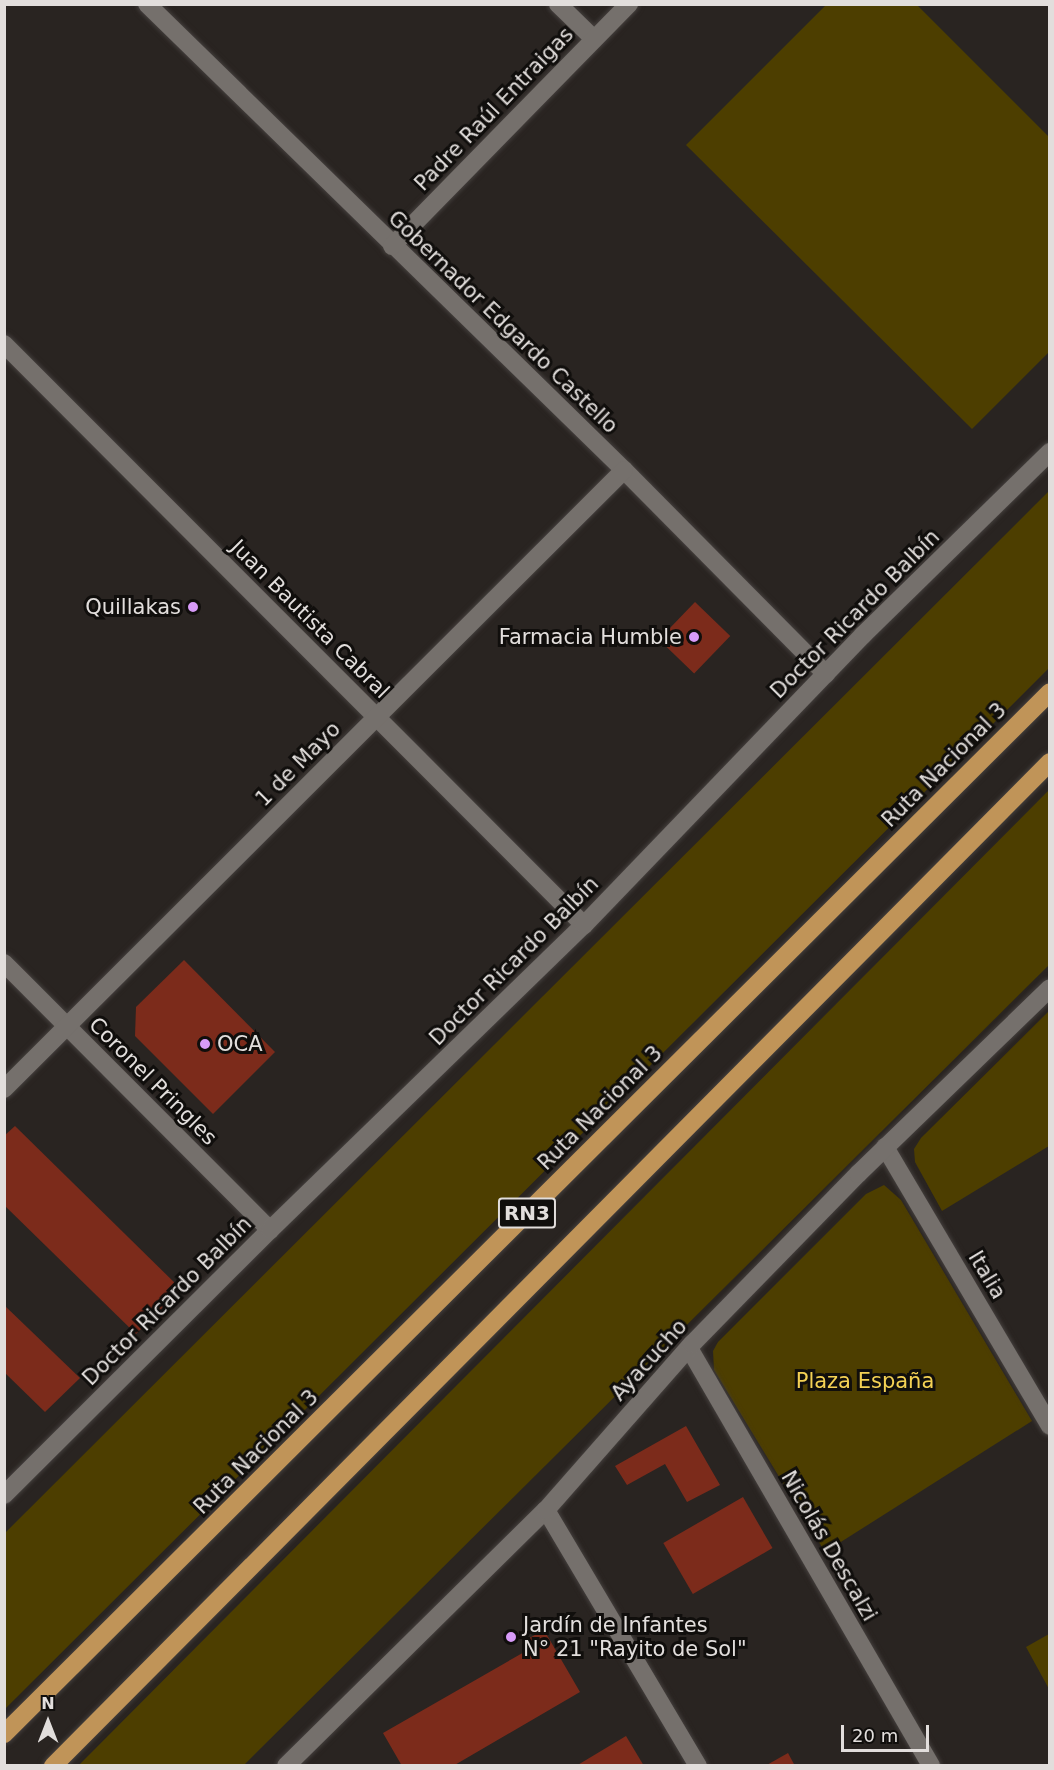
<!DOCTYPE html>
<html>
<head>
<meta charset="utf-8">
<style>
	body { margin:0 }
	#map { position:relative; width:1054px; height:1770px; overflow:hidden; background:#292421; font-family:"DejaVu Sans",sans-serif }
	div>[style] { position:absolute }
	.green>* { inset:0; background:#4d3e00 }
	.building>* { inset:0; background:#7c2b1b; transform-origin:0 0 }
	.roads { filter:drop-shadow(0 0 2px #443f3d) drop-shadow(0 0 2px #443f3d) }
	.minor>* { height:18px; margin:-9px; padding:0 9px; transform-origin:9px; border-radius:9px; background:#75706c }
	.highway>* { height:18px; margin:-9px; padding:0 9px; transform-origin:9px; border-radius:9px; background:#c09458 }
	.dots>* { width:16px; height:16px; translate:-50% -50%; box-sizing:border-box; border:3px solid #100e0c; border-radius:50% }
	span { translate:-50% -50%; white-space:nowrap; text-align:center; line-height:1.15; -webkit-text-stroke:6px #100e0c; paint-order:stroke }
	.shield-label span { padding:2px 4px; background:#100e0c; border:2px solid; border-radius:4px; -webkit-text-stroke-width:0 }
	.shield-label { font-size:20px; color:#e2dedc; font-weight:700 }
	.street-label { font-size:21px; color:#e2dedc }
	.poi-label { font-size:21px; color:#e2dedc }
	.right { translate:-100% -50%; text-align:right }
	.left { translate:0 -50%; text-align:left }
	.park-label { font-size:21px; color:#f4d154 }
	.frame { position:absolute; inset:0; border:6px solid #e2dedc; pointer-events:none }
	.north { position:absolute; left:18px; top:1692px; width:60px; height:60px; -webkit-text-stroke:4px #100e0c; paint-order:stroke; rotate:0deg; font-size:16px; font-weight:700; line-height:24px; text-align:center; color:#e2dedc }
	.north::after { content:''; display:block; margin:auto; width:21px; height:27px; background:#e2dedc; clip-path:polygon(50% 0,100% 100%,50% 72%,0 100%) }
	.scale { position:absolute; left:841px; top:1725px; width:88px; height:27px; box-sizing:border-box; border:3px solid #e2dedc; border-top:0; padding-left:8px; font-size:18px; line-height:21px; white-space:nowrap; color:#e2dedc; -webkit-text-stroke:4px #100e0c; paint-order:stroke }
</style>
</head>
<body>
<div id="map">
	<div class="green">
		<i style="clip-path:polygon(826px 5px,917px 5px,1049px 137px,1049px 352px,972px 429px,686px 145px)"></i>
		<i style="clip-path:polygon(1049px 491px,1049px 668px,5px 1709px,5px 1533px)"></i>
		<i style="clip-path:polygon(1049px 790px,1049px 965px,244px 1765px,79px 1765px)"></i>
		<i style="clip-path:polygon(1049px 1011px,1049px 1146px,942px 1211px,915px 1162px,914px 1149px,921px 1138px)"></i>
		<i style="clip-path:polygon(884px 1185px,901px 1200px,1032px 1421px,825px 1552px,714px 1370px,713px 1351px,718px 1342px,866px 1194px)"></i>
		<i style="clip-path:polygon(1049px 1634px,1049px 1689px,1026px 1647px)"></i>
	</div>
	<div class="building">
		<i style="left:695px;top:602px;width:49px;height:52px;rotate:44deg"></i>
		<i style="clip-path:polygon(184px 960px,275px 1052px,213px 1114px,135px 1036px,136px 1007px)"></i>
		<i style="clip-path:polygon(15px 1126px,181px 1289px,136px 1334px,4px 1205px,4px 1136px)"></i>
		<i style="clip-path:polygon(4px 1305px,80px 1378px,45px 1412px,4px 1372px)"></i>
		<i style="clip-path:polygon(686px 1426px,720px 1485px,687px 1502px,665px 1464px,627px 1485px,615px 1466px)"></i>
		<i style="left:743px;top:1497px;width:59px;height:92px;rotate:60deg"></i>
		<i style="clip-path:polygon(544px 1630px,580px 1692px,453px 1766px,402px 1766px,383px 1733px,526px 1651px,522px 1642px)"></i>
		<i style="clip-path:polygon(626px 1736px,644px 1766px,576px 1766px)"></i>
		<i style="clip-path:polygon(788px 1753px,795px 1766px,765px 1766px)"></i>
	</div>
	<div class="roads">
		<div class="minor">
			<i style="left:147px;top:4px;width:667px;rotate:44.33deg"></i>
			<i style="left:624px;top:470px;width:287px;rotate:45.3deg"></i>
			<i style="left:558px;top:4px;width:50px;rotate:44.2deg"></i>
			<i style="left:392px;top:246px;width:339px;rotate:-45.6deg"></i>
			<i style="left:4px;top:344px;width:821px;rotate:45.05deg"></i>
			<i style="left:4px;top:963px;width:377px;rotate:45.1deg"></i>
			<i style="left:4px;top:1089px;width:876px;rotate:-44.95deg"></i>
			<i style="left:885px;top:1147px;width:324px;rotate:59.4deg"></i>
			<i style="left:689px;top:1348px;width:483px;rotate:59.9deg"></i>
			<i style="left:4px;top:1495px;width:375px;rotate:-44.9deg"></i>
			<i style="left:270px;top:1230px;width:438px;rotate:-44.2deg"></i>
			<i style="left:584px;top:925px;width:402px;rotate:-46.1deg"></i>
			<i style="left:863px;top:635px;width:262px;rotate:-44.4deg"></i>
			<i style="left:546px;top:1510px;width:298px;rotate:59.3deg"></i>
			<i style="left:286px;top:1766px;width:365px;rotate:-44.6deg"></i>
			<i style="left:546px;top:1510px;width:221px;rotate:-48.7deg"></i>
			<i style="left:692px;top:1344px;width:238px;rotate:-45.7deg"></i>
			<i style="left:858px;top:1174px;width:267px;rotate:-44.1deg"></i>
		</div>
		<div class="highway">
			<i style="left:4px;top:1734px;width:1476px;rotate:-44.89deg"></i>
			<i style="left:53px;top:1766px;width:1415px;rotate:-45.2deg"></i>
		</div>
	</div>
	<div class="dots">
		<i style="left:193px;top:607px;background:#d89bf8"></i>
		<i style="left:694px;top:637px;background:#d89bf8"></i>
		<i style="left:205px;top:1044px;background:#d89bf8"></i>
		<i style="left:511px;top:1637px;background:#d89bf8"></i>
	</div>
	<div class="shield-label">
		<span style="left:527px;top:1213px">RN3</span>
	</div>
	<div class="street-label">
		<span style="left:494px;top:109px;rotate:-46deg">Padre Raúl Entraigas</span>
		<span style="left:503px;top:322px;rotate:44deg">Gobernador Edgardo Castello</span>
		<span style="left:855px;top:614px;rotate:-45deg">Doctor Ricardo Balbín</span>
		<span style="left:310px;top:619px;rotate:45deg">Juan Bautista Cabral</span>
		<span style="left:298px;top:764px;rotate:-45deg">1 de Mayo</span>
		<span style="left:944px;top:765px;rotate:-45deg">Ruta Nacional 3</span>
		<span style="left:514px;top:961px;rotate:-45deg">Doctor Ricardo Balbín</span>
		<span style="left:153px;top:1081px;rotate:45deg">Coronel Pringles</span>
		<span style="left:600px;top:1108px;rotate:-45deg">Ruta Nacional 3</span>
		<span style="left:987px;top:1275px;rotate:59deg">Italia</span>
		<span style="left:167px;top:1301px;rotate:-45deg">Doctor Ricardo Balbín</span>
		<span style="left:649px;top:1360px;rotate:-48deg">Ayacucho</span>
		<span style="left:256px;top:1452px;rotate:-45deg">Ruta Nacional 3</span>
		<span style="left:829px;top:1546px;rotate:60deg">Nicolás Descalzi</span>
	</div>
	<div class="poi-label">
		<span class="right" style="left:181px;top:607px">Quillakas</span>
		<span class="right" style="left:682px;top:637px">Farmacia Humble</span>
		<span class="left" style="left:217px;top:1044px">OCA</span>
		<span class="left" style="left:523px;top:1637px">Jardín de Infantes<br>N° 21 "Rayito de Sol"</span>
	</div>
	<div class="park-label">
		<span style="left:865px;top:1381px">Plaza España</span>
	</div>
	<div class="frame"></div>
	<div class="north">N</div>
	<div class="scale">20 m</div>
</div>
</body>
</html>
